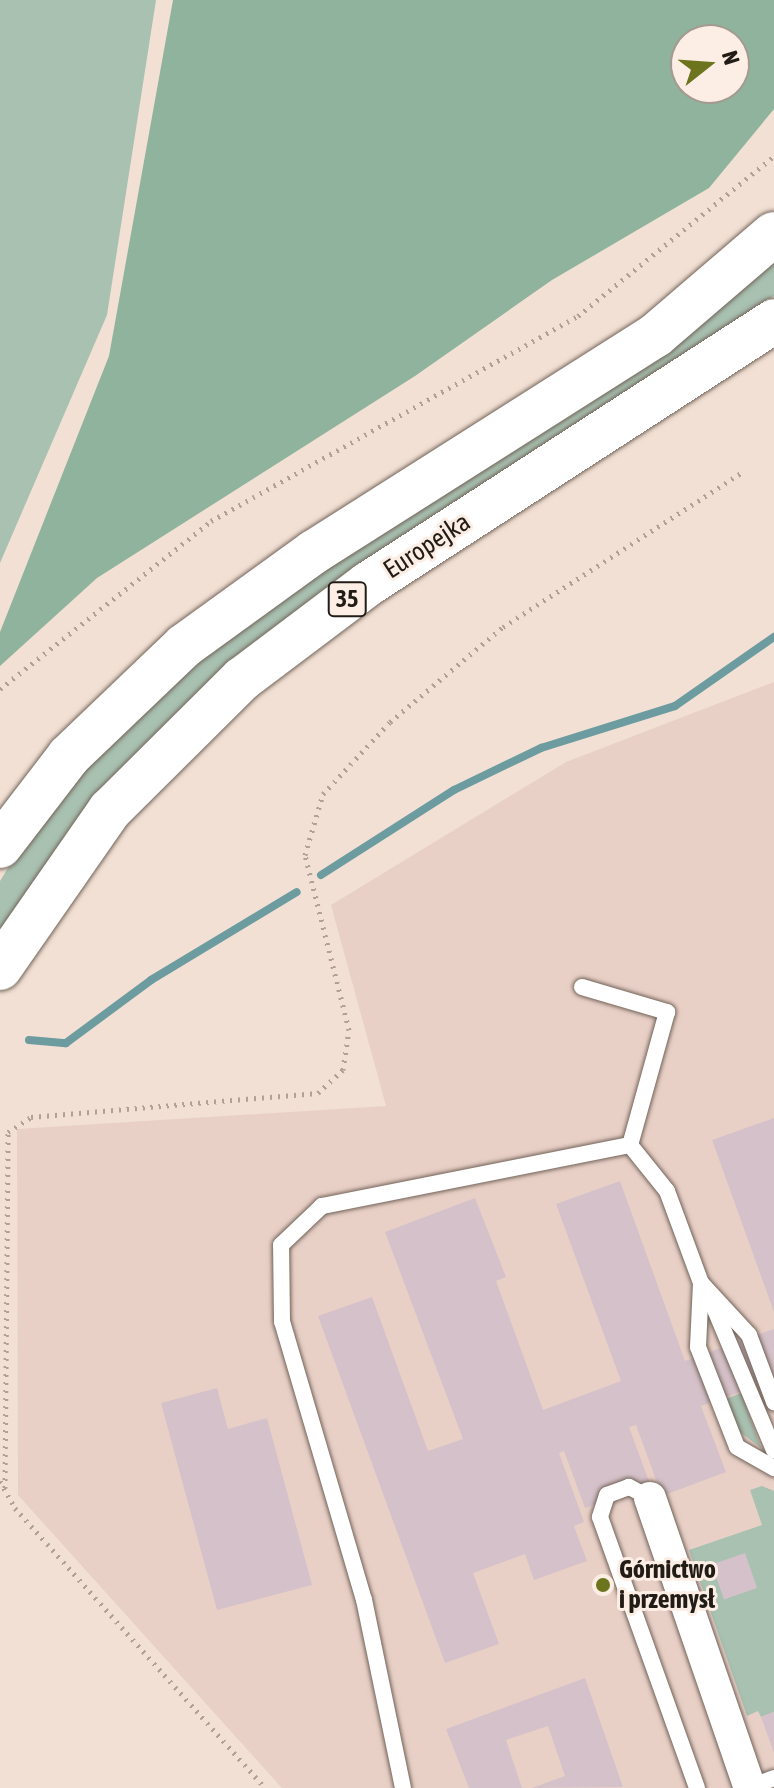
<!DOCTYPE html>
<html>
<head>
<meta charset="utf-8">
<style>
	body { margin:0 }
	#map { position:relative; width:774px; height:1788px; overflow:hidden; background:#f2e0d4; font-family:"Asap Condensed",sans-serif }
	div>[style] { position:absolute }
	.medical>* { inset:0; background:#e9d0c7 }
	.green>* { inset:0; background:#a8c1b1 }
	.forest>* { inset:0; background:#8fb39c }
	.stream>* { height:8px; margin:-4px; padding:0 4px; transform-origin:4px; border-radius:4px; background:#6c9ba0 }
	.building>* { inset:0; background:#d5c1c9; transform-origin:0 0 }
	.path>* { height:5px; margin-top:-2.5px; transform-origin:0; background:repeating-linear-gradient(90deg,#afa197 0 2px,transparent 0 8px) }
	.roads { filter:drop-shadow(0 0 2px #726359) drop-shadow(0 0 2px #726359) }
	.lane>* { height:16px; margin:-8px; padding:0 8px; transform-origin:8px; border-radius:8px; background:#fff }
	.street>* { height:32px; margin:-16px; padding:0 16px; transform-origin:16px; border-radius:16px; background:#fff }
	.primary>* { height:44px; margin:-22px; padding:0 22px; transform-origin:22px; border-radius:22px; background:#fff }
	.dots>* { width:22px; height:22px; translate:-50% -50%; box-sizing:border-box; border:4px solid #fceee4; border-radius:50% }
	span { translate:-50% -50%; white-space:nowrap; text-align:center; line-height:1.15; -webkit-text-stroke:6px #fceee4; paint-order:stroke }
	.shield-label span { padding:2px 6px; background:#fceee4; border:2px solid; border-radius:6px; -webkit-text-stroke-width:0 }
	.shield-label { font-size:24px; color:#221c17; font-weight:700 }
	.street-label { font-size:26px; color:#221c17 }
	.poi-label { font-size:26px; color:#221c17; font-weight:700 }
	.left { translate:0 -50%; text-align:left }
	.north { position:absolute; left:670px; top:24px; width:80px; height:80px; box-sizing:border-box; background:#fceee4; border:2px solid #a59a92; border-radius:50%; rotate:73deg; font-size:22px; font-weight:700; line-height:32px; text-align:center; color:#221c17 }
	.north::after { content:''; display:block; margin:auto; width:28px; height:36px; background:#6c741d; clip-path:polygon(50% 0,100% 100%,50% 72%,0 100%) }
</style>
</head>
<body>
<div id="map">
	<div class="medical">
		<i style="clip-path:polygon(774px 682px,774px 1788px,282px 1788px,18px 1495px,17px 1129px,386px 1106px,331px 905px,566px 762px)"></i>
	</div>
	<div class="green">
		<i style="clip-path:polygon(0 0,156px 0,107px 315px,0 563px)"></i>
		<i style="clip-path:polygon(774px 258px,774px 296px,419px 532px,0 935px,0 881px,16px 855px,75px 778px,193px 661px)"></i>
		<i style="clip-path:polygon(741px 1393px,761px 1448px,735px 1428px,723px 1400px)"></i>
		<i style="clip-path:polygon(762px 1486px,774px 1491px,774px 1712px,761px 1717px,758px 1711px,747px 1716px,689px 1550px,762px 1525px,750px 1490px)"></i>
	</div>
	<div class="forest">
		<i style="clip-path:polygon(evenodd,173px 0,774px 0,774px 109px,709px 188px,552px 280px,415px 376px,97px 578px,0 666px,0 632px,109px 356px,173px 0,686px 40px,734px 40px,734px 88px,686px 88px,686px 40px)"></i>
	</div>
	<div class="stream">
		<i style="left:321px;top:875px;width:158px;rotate:-32.6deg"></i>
		<i style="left:454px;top:790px;width:97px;rotate:-25.8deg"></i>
		<i style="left:541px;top:748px;width:140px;rotate:-17.4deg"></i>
		<i style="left:675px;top:706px;width:121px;rotate:-34.9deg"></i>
		<i style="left:29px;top:1040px;width:37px;rotate:5deg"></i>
		<i style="left:66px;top:1043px;width:106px;rotate:-36.5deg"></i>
		<i style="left:151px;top:980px;width:170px;rotate:-31.1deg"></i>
	</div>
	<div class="building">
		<i style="clip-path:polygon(774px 1118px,774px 1312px,712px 1140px)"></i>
		<i style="clip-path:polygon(620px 1181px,685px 1361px,774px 1329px,774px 1380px,701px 1406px,726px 1472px,662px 1496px,636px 1425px,629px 1427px,650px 1484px,585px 1508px,564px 1451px,559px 1453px,584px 1522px,574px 1526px,587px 1561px,534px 1580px,525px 1554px,473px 1573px,499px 1644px,445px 1663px,318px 1316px,372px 1297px,428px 1451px,463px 1439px,385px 1232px,475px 1198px,506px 1277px,496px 1281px,543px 1410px,621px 1381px,556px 1204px)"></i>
		<i style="clip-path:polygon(217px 1388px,228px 1429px,267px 1418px,312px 1585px,217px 1610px,161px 1403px)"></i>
		<i style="left:745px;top:1553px;width:37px;height:35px;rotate:71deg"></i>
		<i style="clip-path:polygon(585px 1678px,623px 1787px,532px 1788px,565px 1776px,548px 1726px,506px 1740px,522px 1788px,469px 1788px,446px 1729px)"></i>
		<i style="clip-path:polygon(774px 1712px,774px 1753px,761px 1717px)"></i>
	</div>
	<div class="path">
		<i style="left:0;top:689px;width:270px;rotate:-38.5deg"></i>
		<i style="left:211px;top:521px;width:420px;rotate:-29.2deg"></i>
		<i style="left:578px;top:316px;width:253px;rotate:-39.2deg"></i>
		<i style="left:0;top:1481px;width:31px;rotate:61deg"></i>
		<i style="left:15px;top:1508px;width:375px;rotate:48.2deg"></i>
		<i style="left:5px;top:1488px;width:356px;rotate:-89.5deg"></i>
		<i style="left:8px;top:1132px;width:27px;rotate:-33deg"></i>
		<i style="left:31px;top:1117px;width:288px;rotate:-4.8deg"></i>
		<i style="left:318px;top:1093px;width:34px;rotate:-43deg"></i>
		<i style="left:343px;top:1070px;width:40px;rotate:-81.5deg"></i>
		<i style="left:349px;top:1030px;width:180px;rotate:-104.1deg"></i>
		<i style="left:305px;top:855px;width:64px;rotate:-73.6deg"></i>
		<i style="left:323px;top:794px;width:98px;rotate:-47.1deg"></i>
		<i style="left:390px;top:722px;width:148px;rotate:-40.1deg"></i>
		<i style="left:503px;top:627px;width:286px;rotate:-32.9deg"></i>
	</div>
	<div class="roads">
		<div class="lane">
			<i style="left:582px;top:987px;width:89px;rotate:16.4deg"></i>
			<i style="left:667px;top:1012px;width:138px;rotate:105.5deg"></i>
			<i style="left:630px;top:1145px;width:59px;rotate:51.2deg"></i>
			<i style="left:667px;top:1191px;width:98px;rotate:69.7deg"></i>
			<i style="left:701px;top:1283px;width:71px;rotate:47.3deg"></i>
			<i style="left:749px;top:1335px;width:72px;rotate:69.5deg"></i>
			<i style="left:701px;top:1283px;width:64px;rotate:92.7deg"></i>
			<i style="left:698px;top:1347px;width:107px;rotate:68.7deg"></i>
			<i style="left:737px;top:1447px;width:43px;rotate:29.6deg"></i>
			<i style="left:710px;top:1298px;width:165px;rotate:67.2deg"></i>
			<i style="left:650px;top:1498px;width:24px;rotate:-152deg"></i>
			<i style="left:629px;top:1487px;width:23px;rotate:160deg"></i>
			<i style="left:607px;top:1495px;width:23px;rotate:108deg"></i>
			<i style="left:600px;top:1517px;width:288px;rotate:70.3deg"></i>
			<i style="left:403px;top:1788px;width:192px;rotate:-101.7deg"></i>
			<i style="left:364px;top:1600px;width:290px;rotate:-106.4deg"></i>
			<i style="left:282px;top:1322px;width:77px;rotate:-90.7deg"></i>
			<i style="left:281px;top:1245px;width:57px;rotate:-43.6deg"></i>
			<i style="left:322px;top:1206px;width:314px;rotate:-11.2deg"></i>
			<i style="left:747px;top:1788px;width:29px;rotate:-20deg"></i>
		</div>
		<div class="street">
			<i style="left:650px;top:1498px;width:307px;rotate:71deg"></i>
		</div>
		<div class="primary">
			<i style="left:0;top:846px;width:113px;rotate:-52.5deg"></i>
			<i style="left:69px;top:756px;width:159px;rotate:-43.7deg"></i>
			<i style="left:184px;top:646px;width:160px;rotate:-35.9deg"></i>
			<i style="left:314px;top:552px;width:405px;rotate:-32.4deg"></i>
			<i style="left:656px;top:335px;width:155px;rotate:-40.6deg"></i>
			<i style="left:0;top:968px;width:193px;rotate:-55.2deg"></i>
			<i style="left:110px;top:810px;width:186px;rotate:-44.8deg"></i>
			<i style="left:242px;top:679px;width:158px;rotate:-37deg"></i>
			<i style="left:368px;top:584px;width:484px;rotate:-32.9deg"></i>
		</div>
	</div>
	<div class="dots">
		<i style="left:603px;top:1585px;background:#6c741d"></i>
	</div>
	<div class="shield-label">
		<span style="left:347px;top:599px">35</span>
	</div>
	<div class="street-label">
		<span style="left:427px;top:546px;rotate:-33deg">Europejka</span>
	</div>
	<div class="poi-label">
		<span class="left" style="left:619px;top:1585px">Górnictwo<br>i przemysł</span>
	</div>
	<div class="north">N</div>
</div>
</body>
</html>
